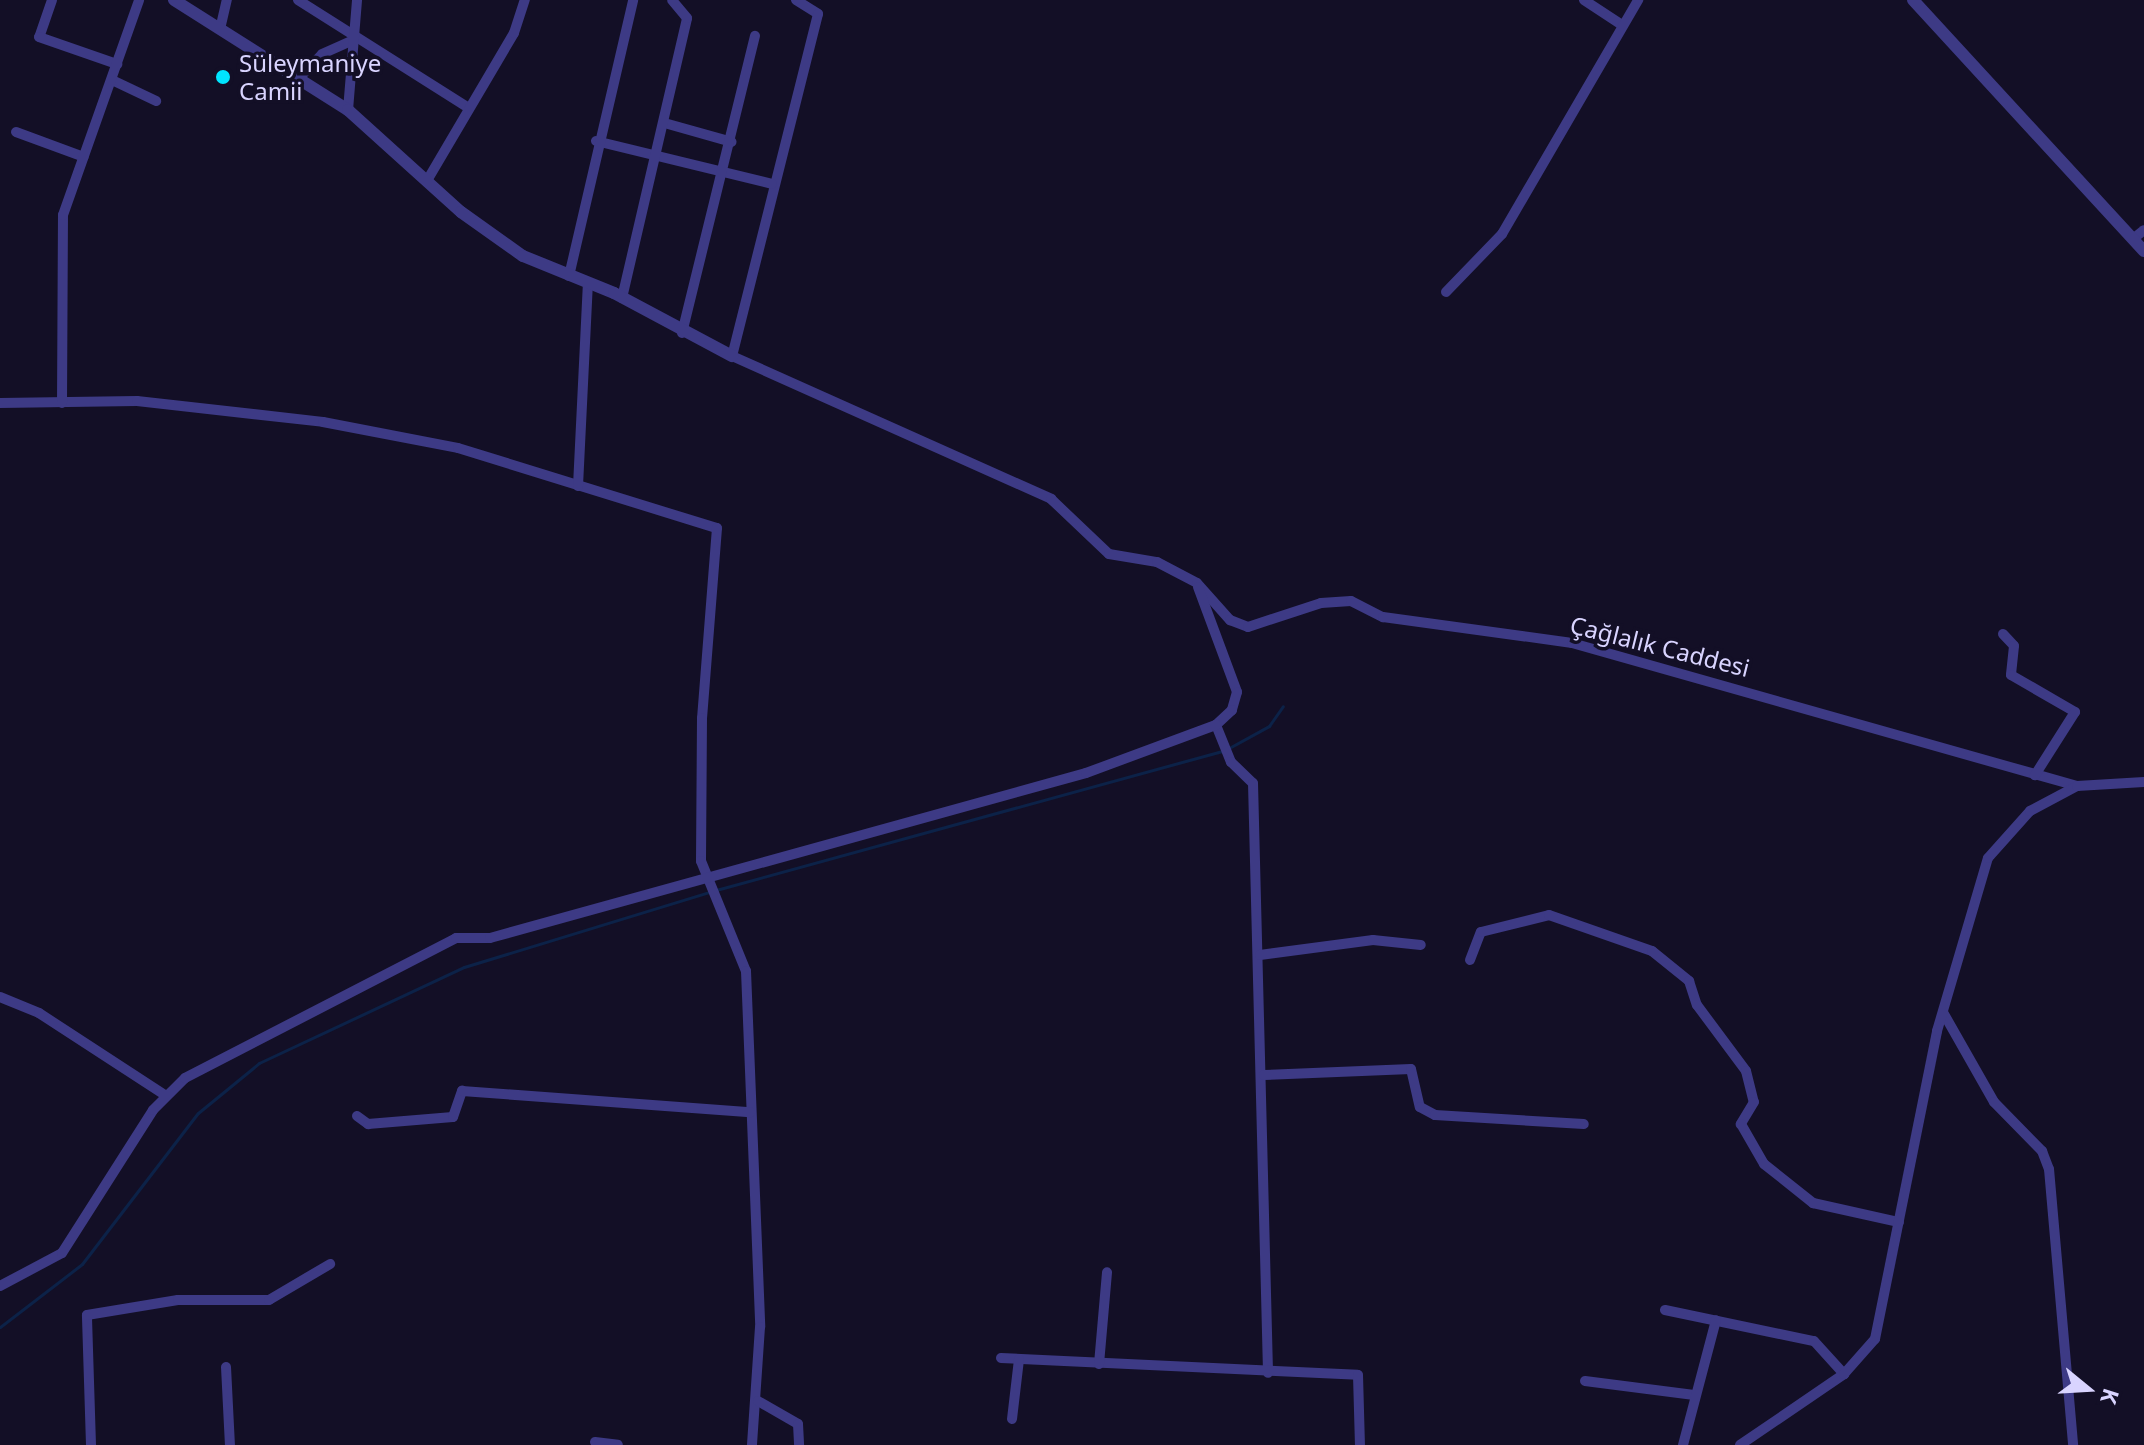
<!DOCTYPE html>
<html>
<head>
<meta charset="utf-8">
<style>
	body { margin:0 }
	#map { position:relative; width:2144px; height:1445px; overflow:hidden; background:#130f26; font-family:"Noto Sans",sans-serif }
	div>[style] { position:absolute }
	.stream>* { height:3px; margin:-1.5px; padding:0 1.5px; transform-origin:1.5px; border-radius:1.5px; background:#0c2248 }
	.minor>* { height:10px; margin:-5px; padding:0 5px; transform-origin:5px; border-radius:5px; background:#3d3a85 }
	.tertiary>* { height:12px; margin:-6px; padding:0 6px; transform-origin:6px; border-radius:6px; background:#3d3a85 }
	.dots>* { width:22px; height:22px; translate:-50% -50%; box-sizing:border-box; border:4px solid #130f26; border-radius:50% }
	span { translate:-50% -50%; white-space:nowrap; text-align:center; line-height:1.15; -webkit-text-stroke:7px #130f26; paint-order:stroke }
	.poi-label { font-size:24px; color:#d9d4ff }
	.left { translate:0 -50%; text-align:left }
	.street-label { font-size:24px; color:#d9d4ff }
	.north { position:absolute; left:2048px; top:1349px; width:80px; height:80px; -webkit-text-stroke:6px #130f26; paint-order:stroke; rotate:108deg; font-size:22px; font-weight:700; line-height:32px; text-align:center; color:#d9d4ff }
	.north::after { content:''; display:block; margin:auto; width:28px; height:36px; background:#d9d4ff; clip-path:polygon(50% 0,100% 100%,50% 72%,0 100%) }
</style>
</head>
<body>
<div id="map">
	<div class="stream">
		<i style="left:1229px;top:748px;width:46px;rotate:-28.8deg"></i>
		<i style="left:1269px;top:726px;width:24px;rotate:-55deg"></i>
		<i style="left:716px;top:890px;width:525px;rotate:-15.36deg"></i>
		<i style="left:0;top:1327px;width:103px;rotate:-37.5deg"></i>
		<i style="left:82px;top:1264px;width:190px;rotate:-52.5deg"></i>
		<i style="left:198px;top:1113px;width:79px;rotate:-39.3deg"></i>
		<i style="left:259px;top:1063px;width:226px;rotate:-25.1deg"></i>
		<i style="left:464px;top:967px;width:256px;rotate:-17deg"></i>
	</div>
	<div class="minor">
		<i style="left:52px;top:0;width:39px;rotate:109deg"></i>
		<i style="left:39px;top:37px;width:83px;rotate:19.1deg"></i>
		<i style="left:298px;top:0;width:202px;rotate:32.3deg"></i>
		<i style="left:796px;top:0;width:26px;rotate:32deg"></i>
		<i style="left:818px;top:14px;width:353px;rotate:104.1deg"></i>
		<i style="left:732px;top:356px;width:350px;rotate:24.1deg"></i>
		<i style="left:1051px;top:499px;width:80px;rotate:43.5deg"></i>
		<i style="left:1109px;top:554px;width:49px;rotate:9.5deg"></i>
		<i style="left:1157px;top:562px;width:45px;rotate:27.7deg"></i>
		<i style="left:1197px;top:583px;width:50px;rotate:48.3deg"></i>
		<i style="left:1230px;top:620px;width:19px;rotate:21deg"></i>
		<i style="left:1248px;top:627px;width:77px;rotate:-18.2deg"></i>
		<i style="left:1321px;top:603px;width:30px;rotate:-4deg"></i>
		<i style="left:1351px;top:601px;width:36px;rotate:27deg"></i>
		<i style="left:1383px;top:617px;width:191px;rotate:7.8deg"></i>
		<i style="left:1572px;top:643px;width:525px;rotate:15.81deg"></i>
		<i style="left:1584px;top:0;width:45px;rotate:33.3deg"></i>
		<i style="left:221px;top:25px;width:26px;rotate:-77deg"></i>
		<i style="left:301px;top:76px;width:30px;rotate:-46deg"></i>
		<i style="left:322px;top:54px;width:35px;rotate:-24deg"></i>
		<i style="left:112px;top:80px;width:49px;rotate:25.5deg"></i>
		<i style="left:348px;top:110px;width:110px;rotate:-85.3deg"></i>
		<i style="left:668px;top:124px;width:66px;rotate:15.7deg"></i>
		<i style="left:16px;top:132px;width:72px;rotate:20.2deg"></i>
		<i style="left:596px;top:141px;width:181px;rotate:13.7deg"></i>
		<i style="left:428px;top:179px;width:169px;rotate:-59.5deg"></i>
		<i style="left:514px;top:33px;width:35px;rotate:-72deg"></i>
		<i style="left:2133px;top:239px;width:14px;rotate:-39deg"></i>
		<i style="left:569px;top:276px;width:283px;rotate:-76.9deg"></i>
		<i style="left:1446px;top:292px;width:81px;rotate:-46deg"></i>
		<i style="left:1502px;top:234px;width:271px;rotate:-59.8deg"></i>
		<i style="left:622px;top:298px;width:287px;rotate:-76.9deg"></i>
		<i style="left:687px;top:18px;width:23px;rotate:-130deg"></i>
		<i style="left:682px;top:333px;width:306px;rotate:-76.2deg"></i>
		<i style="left:0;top:403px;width:137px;rotate:-0.8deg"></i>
		<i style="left:137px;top:401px;width:187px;rotate:6.4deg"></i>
		<i style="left:323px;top:422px;width:137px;rotate:10.9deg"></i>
		<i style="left:458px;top:448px;width:271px;rotate:17.2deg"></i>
		<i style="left:717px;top:528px;width:191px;rotate:94.5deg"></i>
		<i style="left:702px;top:718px;width:143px;rotate:90.4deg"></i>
		<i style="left:701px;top:861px;width:119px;rotate:67.8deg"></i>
		<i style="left:746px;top:971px;width:356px;rotate:87.7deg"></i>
		<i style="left:760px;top:1327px;width:118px;rotate:93.9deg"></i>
		<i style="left:62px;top:403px;width:188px;rotate:-89.7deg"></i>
		<i style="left:63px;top:215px;width:228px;rotate:-70.5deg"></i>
		<i style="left:578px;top:486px;width:204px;rotate:-87.2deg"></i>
		<i style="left:1198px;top:587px;width:112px;rotate:69.6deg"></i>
		<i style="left:1237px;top:692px;width:19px;rotate:106deg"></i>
		<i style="left:1232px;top:710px;width:22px;rotate:137deg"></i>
		<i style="left:1216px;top:725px;width:40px;rotate:68deg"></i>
		<i style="left:1231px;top:762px;width:30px;rotate:44deg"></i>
		<i style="left:1253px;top:783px;width:590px;rotate:88.54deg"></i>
		<i style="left:2003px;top:634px;width:16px;rotate:47deg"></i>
		<i style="left:2014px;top:646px;width:29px;rotate:96deg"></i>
		<i style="left:2011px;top:675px;width:74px;rotate:30deg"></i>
		<i style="left:2075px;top:712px;width:75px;rotate:122.4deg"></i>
		<i style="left:1260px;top:955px;width:114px;rotate:-7.6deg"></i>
		<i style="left:1373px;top:940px;width:48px;rotate:5.9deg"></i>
		<i style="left:1470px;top:960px;width:30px;rotate:-69deg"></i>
		<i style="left:1481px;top:932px;width:70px;rotate:-14deg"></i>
		<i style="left:1549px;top:915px;width:109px;rotate:19.3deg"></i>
		<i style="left:1652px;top:951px;width:48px;rotate:39deg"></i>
		<i style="left:1689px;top:981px;width:25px;rotate:72deg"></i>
		<i style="left:1697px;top:1005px;width:82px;rotate:53.4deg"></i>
		<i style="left:1746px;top:1071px;width:32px;rotate:76deg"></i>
		<i style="left:1754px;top:1102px;width:26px;rotate:121deg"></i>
		<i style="left:1741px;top:1124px;width:46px;rotate:60.1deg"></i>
		<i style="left:1764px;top:1164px;width:63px;rotate:38.5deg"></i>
		<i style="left:1813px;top:1203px;width:88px;rotate:12.5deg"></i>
		<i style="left:0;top:997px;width:42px;rotate:22.3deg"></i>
		<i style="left:39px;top:1013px;width:150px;rotate:33.1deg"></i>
		<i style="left:1944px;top:1014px;width:101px;rotate:60.4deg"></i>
		<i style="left:1994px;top:1102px;width:69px;rotate:45.6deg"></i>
		<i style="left:2042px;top:1151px;width:19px;rotate:69deg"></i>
		<i style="left:2049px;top:1169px;width:277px;rotate:85deg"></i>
		<i style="left:1264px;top:1075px;width:147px;rotate:-2.3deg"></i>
		<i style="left:1411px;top:1069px;width:39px;rotate:77deg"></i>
		<i style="left:1420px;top:1107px;width:17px;rotate:28deg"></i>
		<i style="left:1435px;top:1115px;width:149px;rotate:3.5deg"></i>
		<i style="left:357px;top:1116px;width:14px;rotate:36deg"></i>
		<i style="left:368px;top:1124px;width:85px;rotate:-4.7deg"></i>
		<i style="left:453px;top:1117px;width:28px;rotate:-71deg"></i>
		<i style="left:462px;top:1091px;width:289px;rotate:4.2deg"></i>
		<i style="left:0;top:1286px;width:70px;rotate:-28deg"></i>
		<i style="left:62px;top:1253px;width:169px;rotate:-57.5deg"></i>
		<i style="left:153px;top:1110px;width:45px;rotate:-45deg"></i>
		<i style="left:185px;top:1078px;width:305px;rotate:-27.3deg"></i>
		<i style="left:456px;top:938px;width:34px"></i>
		<i style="left:490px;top:938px;width:618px;rotate:-15.47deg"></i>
		<i style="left:1086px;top:773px;width:139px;rotate:-20.3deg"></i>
		<i style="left:1665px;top:1310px;width:152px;rotate:11.8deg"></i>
		<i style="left:1814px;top:1341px;width:45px;rotate:47.7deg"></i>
		<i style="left:1001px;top:1358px;width:357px;rotate:2.7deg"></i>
		<i style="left:1358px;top:1375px;width:70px;rotate:88.4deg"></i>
		<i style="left:1099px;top:1364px;width:92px;rotate:-85deg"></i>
		<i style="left:226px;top:1367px;width:78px;rotate:87.1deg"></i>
		<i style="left:1585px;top:1381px;width:110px;rotate:7.3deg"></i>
		<i style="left:758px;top:1401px;width:46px;rotate:29.9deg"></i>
		<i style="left:798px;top:1424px;width:21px;rotate:87deg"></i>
		<i style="left:1012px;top:1419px;width:60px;rotate:-83.3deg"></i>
		<i style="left:595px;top:1442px;width:23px;rotate:7deg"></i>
		<i style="left:91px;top:1445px;width:130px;rotate:-91.8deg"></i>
		<i style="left:87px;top:1315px;width:92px;rotate:-9.4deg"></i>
		<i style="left:178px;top:1300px;width:91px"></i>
		<i style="left:269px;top:1300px;width:71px;rotate:-30.5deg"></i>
		<i style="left:1683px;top:1445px;width:129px;rotate:-75.2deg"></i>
		<i style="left:1740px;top:1445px;width:126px;rotate:-34.3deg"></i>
		<i style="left:1844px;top:1374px;width:47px;rotate:-48.5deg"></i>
		<i style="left:1875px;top:1339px;width:314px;rotate:-78.6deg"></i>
		<i style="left:1937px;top:1031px;width:180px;rotate:-73.6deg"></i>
		<i style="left:1988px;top:858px;width:63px;rotate:-48.2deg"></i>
		<i style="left:2030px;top:811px;width:53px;rotate:-28deg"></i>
		<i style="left:2077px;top:786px;width:67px;rotate:-3.4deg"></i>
	</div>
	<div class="tertiary">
		<i style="left:174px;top:0;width:206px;rotate:32.3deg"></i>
		<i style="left:348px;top:110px;width:152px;rotate:42.1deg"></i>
		<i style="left:461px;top:212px;width:76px;rotate:35.4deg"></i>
		<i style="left:523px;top:256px;width:98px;rotate:22.1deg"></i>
		<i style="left:614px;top:293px;width:134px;rotate:28.1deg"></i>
		<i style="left:1913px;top:0;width:341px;rotate:47.4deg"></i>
	</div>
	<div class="dots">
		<i style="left:223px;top:77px;background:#00e5ff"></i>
	</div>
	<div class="poi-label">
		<span class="left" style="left:239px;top:77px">Süleymaniye<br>Camii</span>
	</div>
	<div class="street-label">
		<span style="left:1660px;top:646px;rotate:14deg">Çağlalık Caddesi</span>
	</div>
	<div class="north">K</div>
</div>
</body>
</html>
